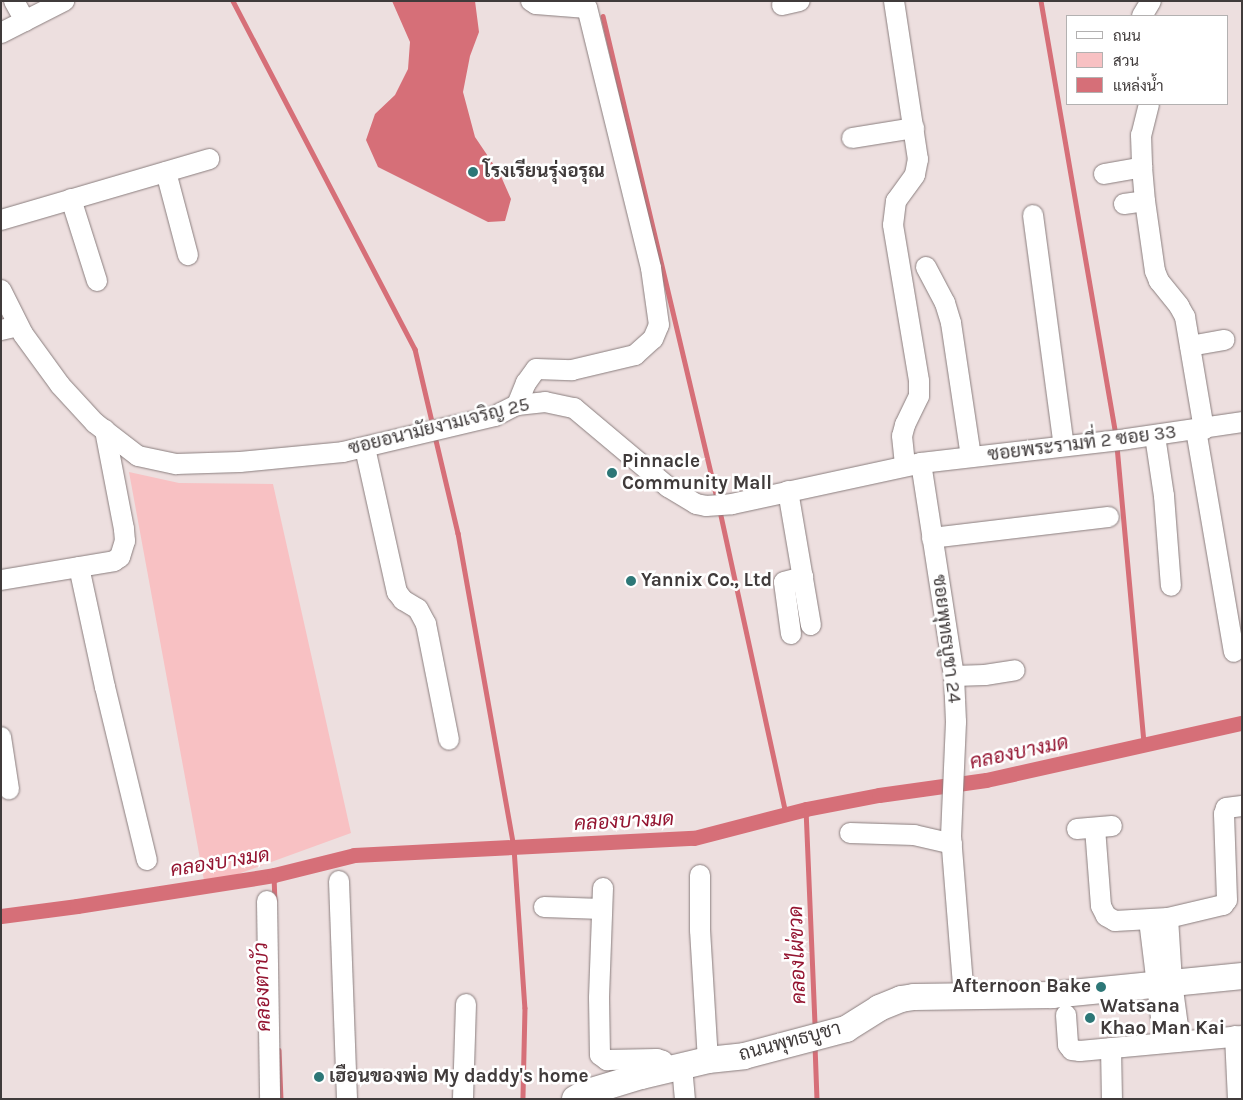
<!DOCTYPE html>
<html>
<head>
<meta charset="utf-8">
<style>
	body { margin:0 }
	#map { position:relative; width:1243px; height:1100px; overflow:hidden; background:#eddfdf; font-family:Karla,Sarabun,sans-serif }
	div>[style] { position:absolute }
	.green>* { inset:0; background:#f8c1c3 }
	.water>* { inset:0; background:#d66f78 }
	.stream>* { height:4.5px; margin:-2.25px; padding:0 2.25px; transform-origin:2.25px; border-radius:2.25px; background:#d66f78 }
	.canal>* { height:15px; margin:-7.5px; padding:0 7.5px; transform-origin:7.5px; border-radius:7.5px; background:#d66f78 }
	.roads { filter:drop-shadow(0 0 1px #8a7e7e) drop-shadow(0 0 1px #8a7e7e) }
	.minor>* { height:20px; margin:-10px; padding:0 10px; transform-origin:10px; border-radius:10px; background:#fff }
	.major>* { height:26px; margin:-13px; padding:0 13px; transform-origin:13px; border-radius:13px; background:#fff }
	.dots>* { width:14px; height:14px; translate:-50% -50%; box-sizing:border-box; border:2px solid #fff; border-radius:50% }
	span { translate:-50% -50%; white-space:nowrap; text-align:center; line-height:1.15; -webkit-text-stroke:5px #fff; paint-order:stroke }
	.poi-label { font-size:19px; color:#403b3b; font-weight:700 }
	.left { translate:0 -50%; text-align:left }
	.right { translate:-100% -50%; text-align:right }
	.street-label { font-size:19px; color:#403b3b }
	.water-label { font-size:20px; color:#941531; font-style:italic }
	.frame { position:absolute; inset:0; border:2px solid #403b3b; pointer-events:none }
	.legend { position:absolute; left:1066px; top:15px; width:162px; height:90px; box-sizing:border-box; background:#fff; border:1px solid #b3b1b1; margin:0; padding:6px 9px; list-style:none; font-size:15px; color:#403b3b }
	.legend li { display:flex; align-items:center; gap:10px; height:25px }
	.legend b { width:25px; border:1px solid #b3b1b1 }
</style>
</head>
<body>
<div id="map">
	<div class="green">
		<i style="clip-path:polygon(129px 472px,179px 483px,273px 484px,351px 833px,205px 886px)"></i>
	</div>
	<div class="water">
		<i style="clip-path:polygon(392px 1px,475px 1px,479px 32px,470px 56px,463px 92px,475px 137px,500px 174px,511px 199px,505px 221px,488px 222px,378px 167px,366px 140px,375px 114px,395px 95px,408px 69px,410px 42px)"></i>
	</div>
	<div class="stream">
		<i style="left:233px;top:1px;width:393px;rotate:62.4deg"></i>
		<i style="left:415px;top:349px;width:79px;rotate:76.8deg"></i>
		<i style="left:1041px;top:1px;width:441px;rotate:80.2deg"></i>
		<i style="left:603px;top:16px;width:498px;rotate:76.7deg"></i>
		<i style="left:435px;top:436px;width:100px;rotate:76.7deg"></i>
		<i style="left:458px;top:533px;width:320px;rotate:79.9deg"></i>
		<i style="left:514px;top:848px;width:160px;rotate:86.1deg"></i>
		<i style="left:525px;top:1008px;width:91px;rotate:91.3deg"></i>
		<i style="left:1117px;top:446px;width:299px;rotate:84.8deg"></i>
		<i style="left:720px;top:511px;width:310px;rotate:77.7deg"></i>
		<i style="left:806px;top:809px;width:218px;rotate:87.6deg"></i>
		<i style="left:274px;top:875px;width:25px;rotate:88deg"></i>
		<i style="left:815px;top:1045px;width:54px;rotate:87.9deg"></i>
		<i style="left:279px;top:1050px;width:49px;rotate:87.7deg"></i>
	</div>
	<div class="canal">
		<i style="left:1px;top:916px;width:77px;rotate:-7.5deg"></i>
		<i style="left:77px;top:906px;width:199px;rotate:-8.9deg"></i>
		<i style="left:274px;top:875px;width:82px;rotate:-14deg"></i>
		<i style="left:354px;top:855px;width:340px;rotate:-2.9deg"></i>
		<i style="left:694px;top:838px;width:116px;rotate:-14.5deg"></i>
		<i style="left:806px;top:809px;width:74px;rotate:-10.9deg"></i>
		<i style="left:879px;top:795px;width:108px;rotate:-8deg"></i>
		<i style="left:986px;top:780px;width:262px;rotate:-12.6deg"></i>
	</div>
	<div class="roads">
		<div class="minor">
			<i style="left:14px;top:1px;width:23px;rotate:61deg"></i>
			<i style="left:531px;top:1px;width:6px;rotate:31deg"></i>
			<i style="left:536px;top:4px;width:51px;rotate:4.5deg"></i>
			<i style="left:894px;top:1px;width:160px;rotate:81.4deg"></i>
			<i style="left:918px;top:159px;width:16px;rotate:101deg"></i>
			<i style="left:915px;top:175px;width:32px;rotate:126deg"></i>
			<i style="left:896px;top:201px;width:24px;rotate:97deg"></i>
			<i style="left:893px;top:225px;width:158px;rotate:80.5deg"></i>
			<i style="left:919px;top:381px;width:15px;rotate:90deg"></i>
			<i style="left:919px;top:396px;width:32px;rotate:116deg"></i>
			<i style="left:905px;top:425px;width:11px;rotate:105deg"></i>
			<i style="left:902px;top:436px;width:30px;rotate:84deg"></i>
			<i style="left:782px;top:5px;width:18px;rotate:-13deg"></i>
			<i style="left:1142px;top:16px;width:17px;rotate:-59deg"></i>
			<i style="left:1px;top:33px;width:71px;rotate:-26.9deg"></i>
			<i style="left:1149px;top:104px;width:32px;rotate:104deg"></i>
			<i style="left:1141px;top:135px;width:32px;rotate:88deg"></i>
			<i style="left:1142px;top:167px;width:34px;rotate:85deg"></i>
			<i style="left:1145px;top:201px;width:71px;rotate:81.9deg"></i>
			<i style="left:1155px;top:271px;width:11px;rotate:68deg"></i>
			<i style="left:1159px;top:281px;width:32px;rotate:51deg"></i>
			<i style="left:1179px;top:306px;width:13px;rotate:61deg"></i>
			<i style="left:1185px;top:317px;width:114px;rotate:80.4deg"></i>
			<i style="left:852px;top:138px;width:63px;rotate:-9.2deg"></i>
			<i style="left:166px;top:172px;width:86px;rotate:75.2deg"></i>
			<i style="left:1104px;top:174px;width:39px;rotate:-10deg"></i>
			<i style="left:71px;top:199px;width:86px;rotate:72.4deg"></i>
			<i style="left:1124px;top:204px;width:21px;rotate:-8deg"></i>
			<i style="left:1033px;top:215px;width:233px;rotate:82.4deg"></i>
			<i style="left:1px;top:220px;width:217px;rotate:-16.3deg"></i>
			<i style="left:926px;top:267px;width:41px;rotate:62.2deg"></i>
			<i style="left:945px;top:303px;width:21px;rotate:73deg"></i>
			<i style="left:951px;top:323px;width:135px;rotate:81.5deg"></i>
			<i style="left:1px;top:290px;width:49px;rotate:63.4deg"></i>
			<i style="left:23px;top:334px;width:63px;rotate:54deg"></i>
			<i style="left:60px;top:385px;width:52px;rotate:47.4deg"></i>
			<i style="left:95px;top:423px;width:54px;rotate:37.5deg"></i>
			<i style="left:138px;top:456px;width:39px;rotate:12deg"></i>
			<i style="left:176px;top:464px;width:64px;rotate:-1.8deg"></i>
			<i style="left:240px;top:462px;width:103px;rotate:-5.5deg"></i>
			<i style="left:343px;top:452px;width:156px;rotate:-13.3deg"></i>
			<i style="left:495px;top:416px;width:25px;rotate:-27deg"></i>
			<i style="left:517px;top:405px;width:28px;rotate:-6deg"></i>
			<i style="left:545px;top:402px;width:30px;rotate:12deg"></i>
			<i style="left:574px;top:408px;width:123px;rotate:40deg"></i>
			<i style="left:668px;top:487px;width:33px;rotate:31deg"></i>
			<i style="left:696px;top:504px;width:10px;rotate:11deg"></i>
			<i style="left:706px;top:506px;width:26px;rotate:-4deg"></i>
			<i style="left:732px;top:504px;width:193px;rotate:-12.2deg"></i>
			<i style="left:921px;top:463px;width:207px;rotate:-6.6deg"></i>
			<i style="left:1127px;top:439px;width:116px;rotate:-8.4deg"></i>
			<i style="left:1px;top:330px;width:18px;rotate:-13deg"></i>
			<i style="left:1190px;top:346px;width:35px;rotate:-10deg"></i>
			<i style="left:517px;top:405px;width:24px;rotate:-68deg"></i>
			<i style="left:526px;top:383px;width:17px;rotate:-54deg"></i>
			<i style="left:536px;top:369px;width:36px;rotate:2deg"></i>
			<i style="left:572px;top:370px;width:65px;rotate:-13.4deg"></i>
			<i style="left:635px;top:355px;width:24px;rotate:-42deg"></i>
			<i style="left:653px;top:339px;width:15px;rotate:-67deg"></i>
			<i style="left:659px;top:325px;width:58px;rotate:-98deg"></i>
			<i style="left:651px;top:268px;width:268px;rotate:-103.8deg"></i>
			<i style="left:1196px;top:430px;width:225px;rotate:80.3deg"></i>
			<i style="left:1155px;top:436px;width:61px;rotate:81.5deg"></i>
			<i style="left:1164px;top:496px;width:90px;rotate:85.6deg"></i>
			<i style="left:365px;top:448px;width:148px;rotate:77.5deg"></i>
			<i style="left:397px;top:592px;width:10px;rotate:53deg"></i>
			<i style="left:403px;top:600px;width:17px;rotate:31deg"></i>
			<i style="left:418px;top:609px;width:17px;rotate:62deg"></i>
			<i style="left:426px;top:624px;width:118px;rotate:78.8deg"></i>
			<i style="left:921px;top:463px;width:216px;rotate:81.2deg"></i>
			<i style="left:954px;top:676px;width:46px;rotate:87.5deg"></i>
			<i style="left:956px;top:722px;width:114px;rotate:92.5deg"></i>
			<i style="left:951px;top:836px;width:161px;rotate:85.4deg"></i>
			<i style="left:788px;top:491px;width:136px;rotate:80.3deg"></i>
			<i style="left:932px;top:538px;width:178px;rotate:-6.8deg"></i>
			<i style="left:79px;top:567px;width:123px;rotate:77.8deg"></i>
			<i style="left:105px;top:687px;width:178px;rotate:76.4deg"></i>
			<i style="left:1px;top:580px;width:115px;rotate:-9.5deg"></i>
			<i style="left:114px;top:561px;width:7px;rotate:-34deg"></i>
			<i style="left:120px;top:557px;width:17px;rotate:-73deg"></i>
			<i style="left:125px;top:541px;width:12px;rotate:-95deg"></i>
			<i style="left:124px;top:529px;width:101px;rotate:-100.9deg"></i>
			<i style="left:791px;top:634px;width:52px;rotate:-97.7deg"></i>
			<i style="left:784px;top:582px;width:20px;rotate:-15deg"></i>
			<i style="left:954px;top:676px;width:31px;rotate:-2deg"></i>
			<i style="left:985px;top:675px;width:30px;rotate:-9deg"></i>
			<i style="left:1px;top:737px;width:53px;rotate:81.3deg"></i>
			<i style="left:1095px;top:828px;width:78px;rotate:85.6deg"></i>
			<i style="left:1101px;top:906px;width:11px;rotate:63deg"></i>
			<i style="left:1106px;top:916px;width:10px;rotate:29deg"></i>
			<i style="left:1115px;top:921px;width:53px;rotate:-3.2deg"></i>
			<i style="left:1168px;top:918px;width:57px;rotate:-13.3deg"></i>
			<i style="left:1223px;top:905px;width:6px;rotate:-51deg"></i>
			<i style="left:1227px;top:900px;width:86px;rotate:-92deg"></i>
			<i style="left:1224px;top:814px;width:6px;rotate:-72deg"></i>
			<i style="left:1226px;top:808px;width:16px;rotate:-7deg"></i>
			<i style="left:1077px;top:829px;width:35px;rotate:-5deg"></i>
			<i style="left:850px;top:833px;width:64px;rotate:1.8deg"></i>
			<i style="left:914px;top:835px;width:39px;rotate:13deg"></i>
			<i style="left:700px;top:875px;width:55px;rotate:90deg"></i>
			<i style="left:700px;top:930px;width:130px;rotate:86.5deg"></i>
			<i style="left:339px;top:881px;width:218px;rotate:87.9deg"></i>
			<i style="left:603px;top:888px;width:110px;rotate:92.1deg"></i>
			<i style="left:599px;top:998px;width:57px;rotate:89deg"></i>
			<i style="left:600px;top:1055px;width:9px;rotate:36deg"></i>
			<i style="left:607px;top:1060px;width:50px;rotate:-1.1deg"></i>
			<i style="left:657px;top:1059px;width:6px;rotate:18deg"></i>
			<i style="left:663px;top:1061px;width:11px;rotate:56deg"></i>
			<i style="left:267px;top:901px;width:198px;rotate:89.1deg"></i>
			<i style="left:544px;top:907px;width:58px;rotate:2deg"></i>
			<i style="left:1168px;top:918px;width:64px;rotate:86.4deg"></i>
			<i style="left:1172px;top:982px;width:60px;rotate:82.3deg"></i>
			<i style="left:1149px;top:920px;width:123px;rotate:83deg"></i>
			<i style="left:1066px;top:1015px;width:30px;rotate:86deg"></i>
			<i style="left:1068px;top:1045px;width:6px;rotate:51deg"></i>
			<i style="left:1072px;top:1050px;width:8px;rotate:7deg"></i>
			<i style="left:1080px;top:1051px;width:163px;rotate:-5.3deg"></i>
			<i style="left:1235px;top:1036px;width:63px;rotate:87.3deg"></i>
			<i style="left:1111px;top:1048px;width:51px;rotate:88.9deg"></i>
			<i style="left:682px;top:1066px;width:33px;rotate:85deg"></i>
			<i style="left:463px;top:1099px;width:95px;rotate:-88.2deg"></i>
		</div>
		<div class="major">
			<i style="left:575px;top:1099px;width:12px;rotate:-31deg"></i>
			<i style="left:585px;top:1093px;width:59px;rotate:-16.9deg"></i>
			<i style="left:641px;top:1076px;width:69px;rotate:-13.4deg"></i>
			<i style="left:708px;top:1060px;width:36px;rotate:-6deg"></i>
			<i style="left:744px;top:1056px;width:106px;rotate:-14.8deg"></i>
			<i style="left:846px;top:1029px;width:39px;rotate:-32deg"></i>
			<i style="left:879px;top:1008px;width:24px;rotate:-22deg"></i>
			<i style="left:901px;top:999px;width:13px;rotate:-9deg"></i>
			<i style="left:914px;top:997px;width:138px;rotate:-0.8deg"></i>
			<i style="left:1052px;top:995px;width:191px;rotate:-5.7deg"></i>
		</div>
	</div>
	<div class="dots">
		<i style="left:473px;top:172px;background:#2d7777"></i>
		<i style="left:612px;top:473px;background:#2d7777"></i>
		<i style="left:631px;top:581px;background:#2d7777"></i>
		<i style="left:1101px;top:987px;background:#2d7777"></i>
		<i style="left:1090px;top:1018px;background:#2d7777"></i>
		<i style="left:319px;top:1077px;background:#2d7777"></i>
	</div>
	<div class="poi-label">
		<span class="left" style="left:483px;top:172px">โรงเรียนรุ่งอรุณ</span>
		<span class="left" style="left:622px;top:473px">Pinnacle<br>Community Mall</span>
		<span class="left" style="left:641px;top:581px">Yannix Co., Ltd</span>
		<span class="right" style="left:1091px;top:987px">Afternoon Bake</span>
		<span class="left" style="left:1100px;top:1018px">Watsana<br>Khao Man Kai</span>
		<span class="left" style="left:329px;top:1077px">เฮือนของพ่อ My daddy's home</span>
	</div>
	<div class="street-label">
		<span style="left:439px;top:427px;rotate:-14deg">ซอยอนามัยงามเจริญ 25</span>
		<span style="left:1082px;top:444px;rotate:-7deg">ซอยพระรามที่ 2 ซอย 33</span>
		<span style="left:946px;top:639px;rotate:83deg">ซอยพุทธบูชา 24</span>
		<span style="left:790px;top:1042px;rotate:-15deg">ถนนพุทธบูชา</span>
	</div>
	<div class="water-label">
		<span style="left:1019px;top:752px;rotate:-12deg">คลองบางมด</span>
		<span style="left:624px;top:821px;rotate:-3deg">คลองบางมด</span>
		<span style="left:220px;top:862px;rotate:-9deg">คลองบางมด</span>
		<span style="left:797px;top:955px;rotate:-92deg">คลองไผ่ขวด</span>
		<span style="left:262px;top:987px;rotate:-92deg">คลองตาบัว</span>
	</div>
	<div class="frame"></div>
	<ul class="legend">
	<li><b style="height:6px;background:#fff"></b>ถนน</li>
	<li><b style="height:14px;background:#f8c1c3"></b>สวน</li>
	<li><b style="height:14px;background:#d66f78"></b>แหล่งน้ำ</li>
	</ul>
</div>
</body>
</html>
